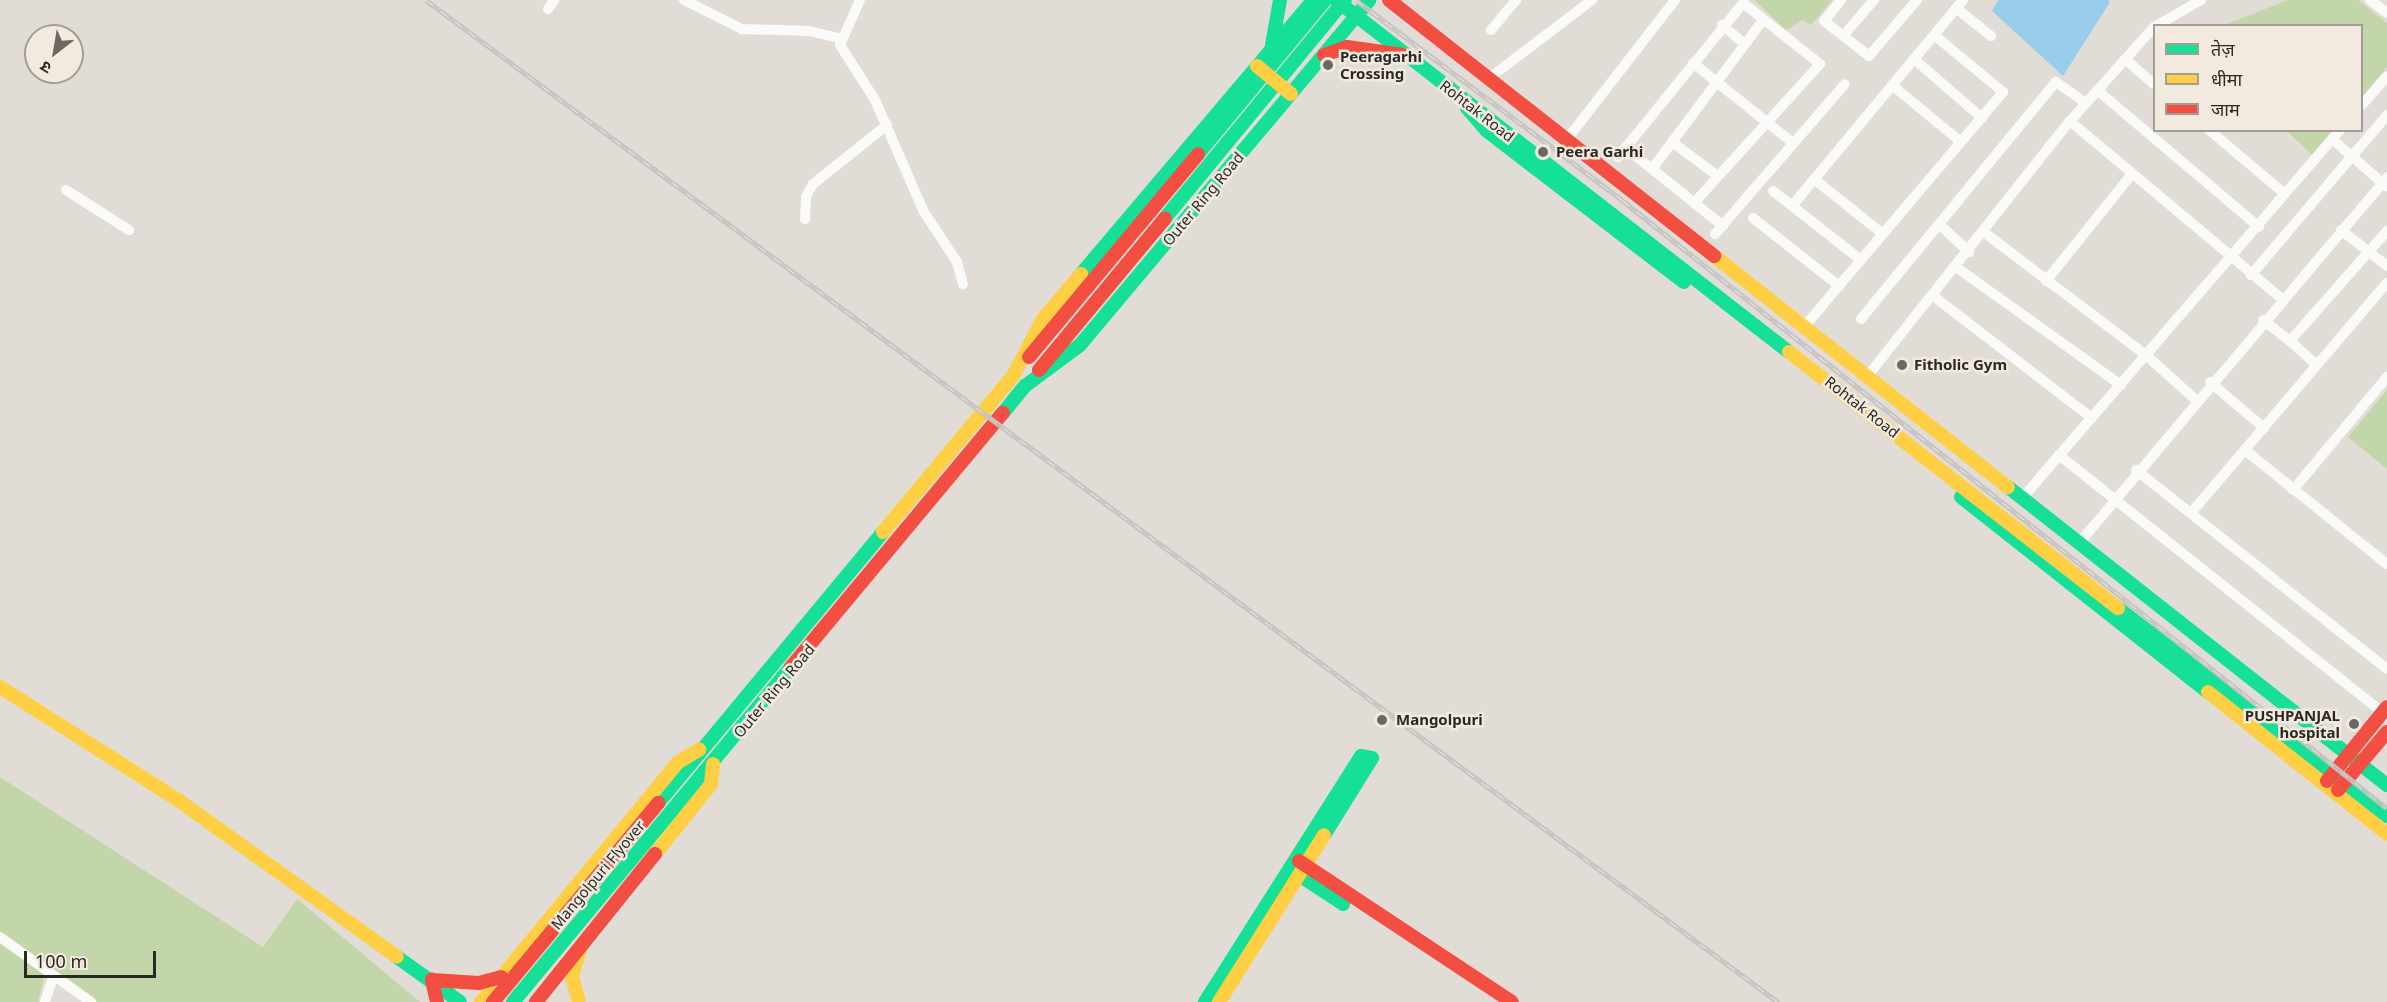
<!DOCTYPE html>
<html>
<head>
<meta charset="utf-8">
<style>
	body { margin:0 }
	#map { position:relative; width:2387px; height:1002px; overflow:hidden; background:#e1dcd6; font-family:"Noto Sans","Noto Sans Devanagari",sans-serif }
	div>[style] { position:absolute }
	.green>* { inset:0; background:#c3d6aa }
	.water>* { inset:0; background:#98cdec }
	.street>* { height:10px; margin:-5px; padding:0 5px; transform-origin:5px; border-radius:5px; background:#fafaf9 }
	.fast>* { height:14px; margin:-7px; padding:0 7px; transform-origin:7px; border-radius:7px; background:#16e098 }
	.slow>* { height:14px; margin:-7px; padding:0 7px; transform-origin:7px; border-radius:7px; background:#ffcf43 }
	.jam>* { height:14px; margin:-7px; padding:0 7px; transform-origin:7px; border-radius:7px; background:#f24e42 }
	.rail>* { height:5px; margin-top:-2.5px; transform-origin:0; background:repeating-linear-gradient(90deg,#f2eadf 0 9px,#c6c4c2 0 18px); box-sizing:border-box; border-block:2px solid #c6c4c2 }
	.dots>* { width:16px; height:16px; translate:-50% -50%; box-sizing:border-box; border:3px solid #f2eadf; border-radius:50% }
	span { translate:-50% -50%; white-space:nowrap; text-align:center; line-height:1.15; -webkit-text-stroke:5px #f2eadf; paint-order:stroke }
	.poi-label { font-size:15px; color:#2c2925; font-weight:700 }
	.left { translate:0 -50%; text-align:left }
	.right { translate:-100% -50%; text-align:right }
	.street-label { font-size:15px; color:#2c2925 }
	.legend { position:absolute; left:2153px; top:24px; width:210px; height:108px; box-sizing:border-box; background:#f2eadf; border:2px solid #a39d95; margin:0; padding:8px 10px; list-style:none; font-size:18px; color:#2c2925 }
	.legend li { display:flex; align-items:center; gap:12px; height:30px }
	.legend b { width:30px; border:2px solid #a39d95 }
	.north { position:absolute; left:24px; top:24px; width:60px; height:60px; box-sizing:border-box; background:#f2eadf; border:2px solid #a39d95; border-radius:50%; rotate:211deg; font-size:16px; font-weight:700; line-height:24px; text-align:center; color:#2c2925 }
	.north::after { content:''; display:block; margin:auto; width:21px; height:27px; background:#6b6863; clip-path:polygon(50% 0,100% 100%,50% 72%,0 100%) }
	.scale { position:absolute; left:24px; top:951px; width:132px; height:27px; box-sizing:border-box; border:3px solid #2c2925; border-top:0; padding-left:8px; font-size:18px; line-height:21px; white-space:nowrap; color:#2c2925; -webkit-text-stroke:4px #f2eadf; paint-order:stroke }
</style>
</head>
<body>
<div id="map">
	<div class="green">
		<i style="clip-path:polygon(1754px 0,1832px 0,1811px 25px,1802px 20px,1786px 30px)"></i>
		<i style="clip-path:polygon(2288px 0,2358px 0,2387px 23px,2387px 67px,2362px 97px,2362px 26px,2222px 26px)"></i>
		<i style="clip-path:polygon(2287px 131px,2334px 131px,2313px 156px)"></i>
		<i style="clip-path:polygon(2387px 390px,2387px 469px,2348px 437px)"></i>
		<i style="clip-path:polygon(0 777px,263px 947px,297px 899px,420px 1002px,89px 1002px,0 935px)"></i>
		<i style="clip-path:polygon(0 942px,45px 974px,38px 1002px,0 1002px)"></i>
	</div>
	<div class="water">
		<i style="clip-path:polygon(1998px 0,2108px 0,2110px 2px,2063px 76px,1992px 11px)"></i>
	</div>
	<div class="street">
		<i style="left:684px;top:0;width:65px;rotate:26.6deg"></i>
		<i style="left:742px;top:29px;width:68px;rotate:1.7deg"></i>
		<i style="left:810px;top:31px;width:30px;rotate:14deg"></i>
		<i style="left:860px;top:0;width:49px;rotate:114deg"></i>
		<i style="left:840px;top:45px;width:65px;rotate:57.5deg"></i>
		<i style="left:875px;top:100px;width:122px;rotate:66.4deg"></i>
		<i style="left:924px;top:212px;width:60px;rotate:56.6deg"></i>
		<i style="left:957px;top:262px;width:23px;rotate:75deg"></i>
		<i style="left:1841px;top:0;width:27px;rotate:129deg"></i>
		<i style="left:1824px;top:21px;width:57px;rotate:37.9deg"></i>
		<i style="left:1869px;top:56px;width:74px;rotate:-49.4deg"></i>
		<i style="left:2370px;top:0;width:21px;rotate:37deg"></i>
		<i style="left:1956px;top:8px;width:45px;rotate:38.7deg"></i>
		<i style="left:548px;top:9px;width:11px;rotate:-56deg"></i>
		<i style="left:1722px;top:25px;width:30px;rotate:40deg"></i>
		<i style="left:2156px;top:26px;width:52px;rotate:-30deg"></i>
		<i style="left:1491px;top:30px;width:39px;rotate:-50deg"></i>
		<i style="left:1843px;top:36px;width:48px;rotate:-49.3deg"></i>
		<i style="left:1914px;top:59px;width:90px;rotate:40.9deg"></i>
		<i style="left:2125px;top:59px;width:38px;rotate:41deg"></i>
		<i style="left:1693px;top:63px;width:129px;rotate:38.7deg"></i>
		<i style="left:1488px;top:79px;width:131px;rotate:-37.2deg"></i>
		<i style="left:1892px;top:85px;width:89px;rotate:39.6deg"></i>
		<i style="left:2097px;top:90px;width:212px;rotate:40.2deg"></i>
		<i style="left:2362px;top:105px;width:38px;rotate:-49deg"></i>
		<i style="left:2070px;top:121px;width:277px;rotate:40deg"></i>
		<i style="left:2209px;top:130px;width:99px;rotate:40.1deg"></i>
		<i style="left:1568px;top:138px;width:175px;rotate:-52.2deg"></i>
		<i style="left:2332px;top:139px;width:72px;rotate:41deg"></i>
		<i style="left:1672px;top:142px;width:57px;rotate:36.5deg"></i>
		<i style="left:1626px;top:148px;width:33px;rotate:39deg"></i>
		<i style="left:1618px;top:157px;width:198px;rotate:-50.9deg"></i>
		<i style="left:1743px;top:3px;width:98px;rotate:38.4deg"></i>
		<i style="left:1820px;top:64px;width:186px;rotate:132.2deg"></i>
		<i style="left:1814px;top:179px;width:88px;rotate:38.6deg"></i>
		<i style="left:66px;top:190px;width:75px;rotate:32.4deg"></i>
		<i style="left:1773px;top:191px;width:112px;rotate:38.1deg"></i>
		<i style="left:1792px;top:206px;width:268px;rotate:-50.3deg"></i>
		<i style="left:1753px;top:218px;width:110px;rotate:38.3deg"></i>
		<i style="left:805px;top:219px;width:22px;rotate:-87deg"></i>
		<i style="left:806px;top:197px;width:15px;rotate:-62deg"></i>
		<i style="left:813px;top:184px;width:95px;rotate:-38.6deg"></i>
		<i style="left:1940px;top:225px;width:40px;rotate:43deg"></i>
		<i style="left:1723px;top:226px;width:91px;rotate:-141.2deg"></i>
		<i style="left:1652px;top:169px;width:186px;rotate:-53.3deg"></i>
		<i style="left:2341px;top:230px;width:58px;rotate:38deg"></i>
		<i style="left:1985px;top:233px;width:203px;rotate:37.2deg"></i>
		<i style="left:2147px;top:356px;width:64px;rotate:41.9deg"></i>
		<i style="left:1715px;top:234px;width:198px;rotate:-49.1deg"></i>
		<i style="left:1956px;top:267px;width:203px;rotate:35.6deg"></i>
		<i style="left:2251px;top:275px;width:210px;rotate:-49.6deg"></i>
		<i style="left:2046px;top:281px;width:137px;rotate:-51.2deg"></i>
		<i style="left:1932px;top:295px;width:202px;rotate:37.6deg"></i>
		<i style="left:1861px;top:319px;width:307px;rotate:-50.6deg"></i>
		<i style="left:2056px;top:82px;width:37px;rotate:35deg"></i>
		<i style="left:2263px;top:320px;width:34px;rotate:38deg"></i>
		<i style="left:2290px;top:341px;width:147px;rotate:-48.6deg"></i>
		<i style="left:1804px;top:327px;width:308px;rotate:-49.7deg"></i>
		<i style="left:2003px;top:92px;width:89px;rotate:-140.4deg"></i>
		<i style="left:2290px;top:341px;width:36px;rotate:42deg"></i>
		<i style="left:1866px;top:378px;width:328px;rotate:-51.6deg"></i>
		<i style="left:2070px;top:121px;width:126px;rotate:-48.2deg"></i>
		<i style="left:2210px;top:382px;width:71px;rotate:40.4deg"></i>
		<i style="left:2245px;top:450px;width:182px;rotate:38.8deg"></i>
		<i style="left:2059px;top:455px;width:419px;rotate:38.5deg"></i>
		<i style="left:2136px;top:470px;width:320px;rotate:38.4deg"></i>
		<i style="left:2293px;top:490px;width:147px;rotate:-50.2deg"></i>
		<i style="left:2024px;top:496px;width:484px;rotate:-49.2deg"></i>
		<i style="left:2191px;top:513px;width:302px;rotate:-49.6deg"></i>
		<i style="left:2081px;top:541px;width:476px;rotate:-49.9deg"></i>
		<i style="left:0;top:937px;width:112px;rotate:35.5deg"></i>
		<i style="left:45px;top:1002px;width:28px;rotate:-72deg"></i>
	</div>
	<div class="fast">
		<i style="left:1336px;top:0;width:574px;rotate:37.85deg"></i>
		<i style="left:1272px;top:45px;width:46px;rotate:-79.9deg"></i>
		<i style="left:1467px;top:108px;width:30px;rotate:49deg"></i>
		<i style="left:1487px;top:131px;width:248px;rotate:37.5deg"></i>
		<i style="left:1198px;top:154px;width:200px;rotate:-50.5deg"></i>
		<i style="left:1165px;top:218px;width:283px;rotate:-50.5deg"></i>
		<i style="left:1081px;top:274px;width:359px;rotate:-49.7deg"></i>
		<i style="left:1003px;top:413px;width:35px;rotate:-51deg"></i>
		<i style="left:1025px;top:386px;width:69px;rotate:-36.7deg"></i>
		<i style="left:1080px;top:345px;width:450px;rotate:-50deg"></i>
		<i style="left:2008px;top:487px;width:482px;rotate:38.2deg"></i>
		<i style="left:1961px;top:497px;width:315px;rotate:38.3deg"></i>
		<i style="left:2118px;top:608px;width:340px;rotate:37.7deg"></i>
		<i style="left:658px;top:803px;width:352px;rotate:-50.3deg"></i>
		<i style="left:1293px;top:871px;width:60px;rotate:33.4deg"></i>
		<i style="left:397px;top:957px;width:77px;rotate:35.5deg"></i>
		<i style="left:513px;top:1002px;width:435px;rotate:-50.3deg"></i>
		<i style="left:1205px;top:1002px;width:291px;rotate:-57.6deg"></i>
		<i style="left:1361px;top:756px;width:11px;rotate:10deg"></i>
		<i style="left:1372px;top:758px;width:91px;rotate:121.9deg"></i>
	</div>
	<div class="slow">
		<i style="left:1257px;top:66px;width:44px;rotate:39.5deg"></i>
		<i style="left:1714px;top:256px;width:374px;rotate:38.2deg"></i>
		<i style="left:1789px;top:352px;width:417px;rotate:37.9deg"></i>
		<i style="left:883px;top:532px;width:203px;rotate:-50.2deg"></i>
		<i style="left:1013px;top:376px;width:64px;rotate:-62.2deg"></i>
		<i style="left:1043px;top:319px;width:59px;rotate:-49.8deg"></i>
		<i style="left:0;top:687px;width:211px;rotate:32.4deg"></i>
		<i style="left:178px;top:800px;width:269px;rotate:35.6deg"></i>
		<i style="left:2208px;top:692px;width:228px;rotate:38.4deg"></i>
		<i style="left:655px;top:854px;width:90px;rotate:-51.3deg"></i>
		<i style="left:711px;top:784px;width:20px;rotate:-84deg"></i>
		<i style="left:481px;top:1002px;width:309px;rotate:-50.6deg"></i>
		<i style="left:677px;top:763px;width:26px;rotate:-31deg"></i>
		<i style="left:579px;top:1002px;width:27px;rotate:-105deg"></i>
		<i style="left:572px;top:976px;width:28px;rotate:-73deg"></i>
		<i style="left:1219px;top:1002px;width:197px;rotate:-57.8deg"></i>
	</div>
	<div class="jam">
		<i style="left:1389px;top:0;width:414px;rotate:38.2deg"></i>
		<i style="left:1324px;top:55px;width:24px;rotate:-19deg"></i>
		<i style="left:1347px;top:47px;width:57px;rotate:8.1deg"></i>
		<i style="left:1029px;top:357px;width:264px;rotate:-50.2deg"></i>
		<i style="left:1039px;top:370px;width:197px;rotate:-50.3deg"></i>
		<i style="left:791px;top:667px;width:331px;rotate:-50.2deg"></i>
		<i style="left:2327px;top:781px;width:95px;rotate:-51deg"></i>
		<i style="left:2338px;top:790px;width:76px;rotate:-49.8deg"></i>
		<i style="left:1299px;top:861px;width:255px;rotate:33.5deg"></i>
		<i style="left:437px;top:1002px;width:23px;rotate:-103deg"></i>
		<i style="left:432px;top:980px;width:47px;rotate:3.7deg"></i>
		<i style="left:479px;top:983px;width:23px;rotate:-15deg"></i>
		<i style="left:493px;top:1002px;width:259px;rotate:-50.3deg"></i>
		<i style="left:536px;top:1002px;width:190px;rotate:-51.2deg"></i>
	</div>
	<div class="rail">
		<i style="left:426px;top:0;width:1683px;rotate:36.54deg"></i>
		<i style="left:1356px;top:0;width:333px;rotate:36.9deg"></i>
		<i style="left:1622px;top:200px;width:977px;rotate:38.48deg"></i>
	</div>
	<div class="dots">
		<i style="left:1328px;top:65px;background:#6b6863"></i>
		<i style="left:1543px;top:152px;background:#6b6863"></i>
		<i style="left:1902px;top:365px;background:#6b6863"></i>
		<i style="left:1382px;top:720px;background:#6b6863"></i>
		<i style="left:2354px;top:724px;background:#6b6863"></i>
	</div>
	<div class="poi-label">
		<span class="left" style="left:1340px;top:65px">Peeragarhi<br>Crossing</span>
		<span class="left" style="left:1556px;top:152px">Peera Garhi</span>
		<span class="left" style="left:1914px;top:365px">Fitholic Gym</span>
		<span class="right" style="left:2340px;top:724px">PUSHPANJAL<br>hospital</span>
		<span class="left" style="left:1396px;top:720px">Mangolpuri</span>
	</div>
	<div class="street-label">
		<span style="left:1477px;top:111px;rotate:38deg">Rohtak Road</span>
		<span style="left:1203px;top:199px;rotate:-50deg">Outer Ring Road</span>
		<span style="left:1862px;top:407px;rotate:38deg">Rohtak Road</span>
		<span style="left:774px;top:691px;rotate:-50deg">Outer Ring Road</span>
		<span style="left:598px;top:875px;rotate:-50deg">Mangolpuri Flyover</span>
	</div>
	<ul class="legend">
	<li><b style="height:8px;background:#16e098"></b>तेज़</li>
	<li><b style="height:8px;background:#ffcf43"></b>धीमा</li>
	<li><b style="height:8px;background:#f24e42"></b>जाम</li>
	</ul>
	<div class="north">उ</div>
	<div class="scale">100 m</div>
</div>
</body>
</html>
